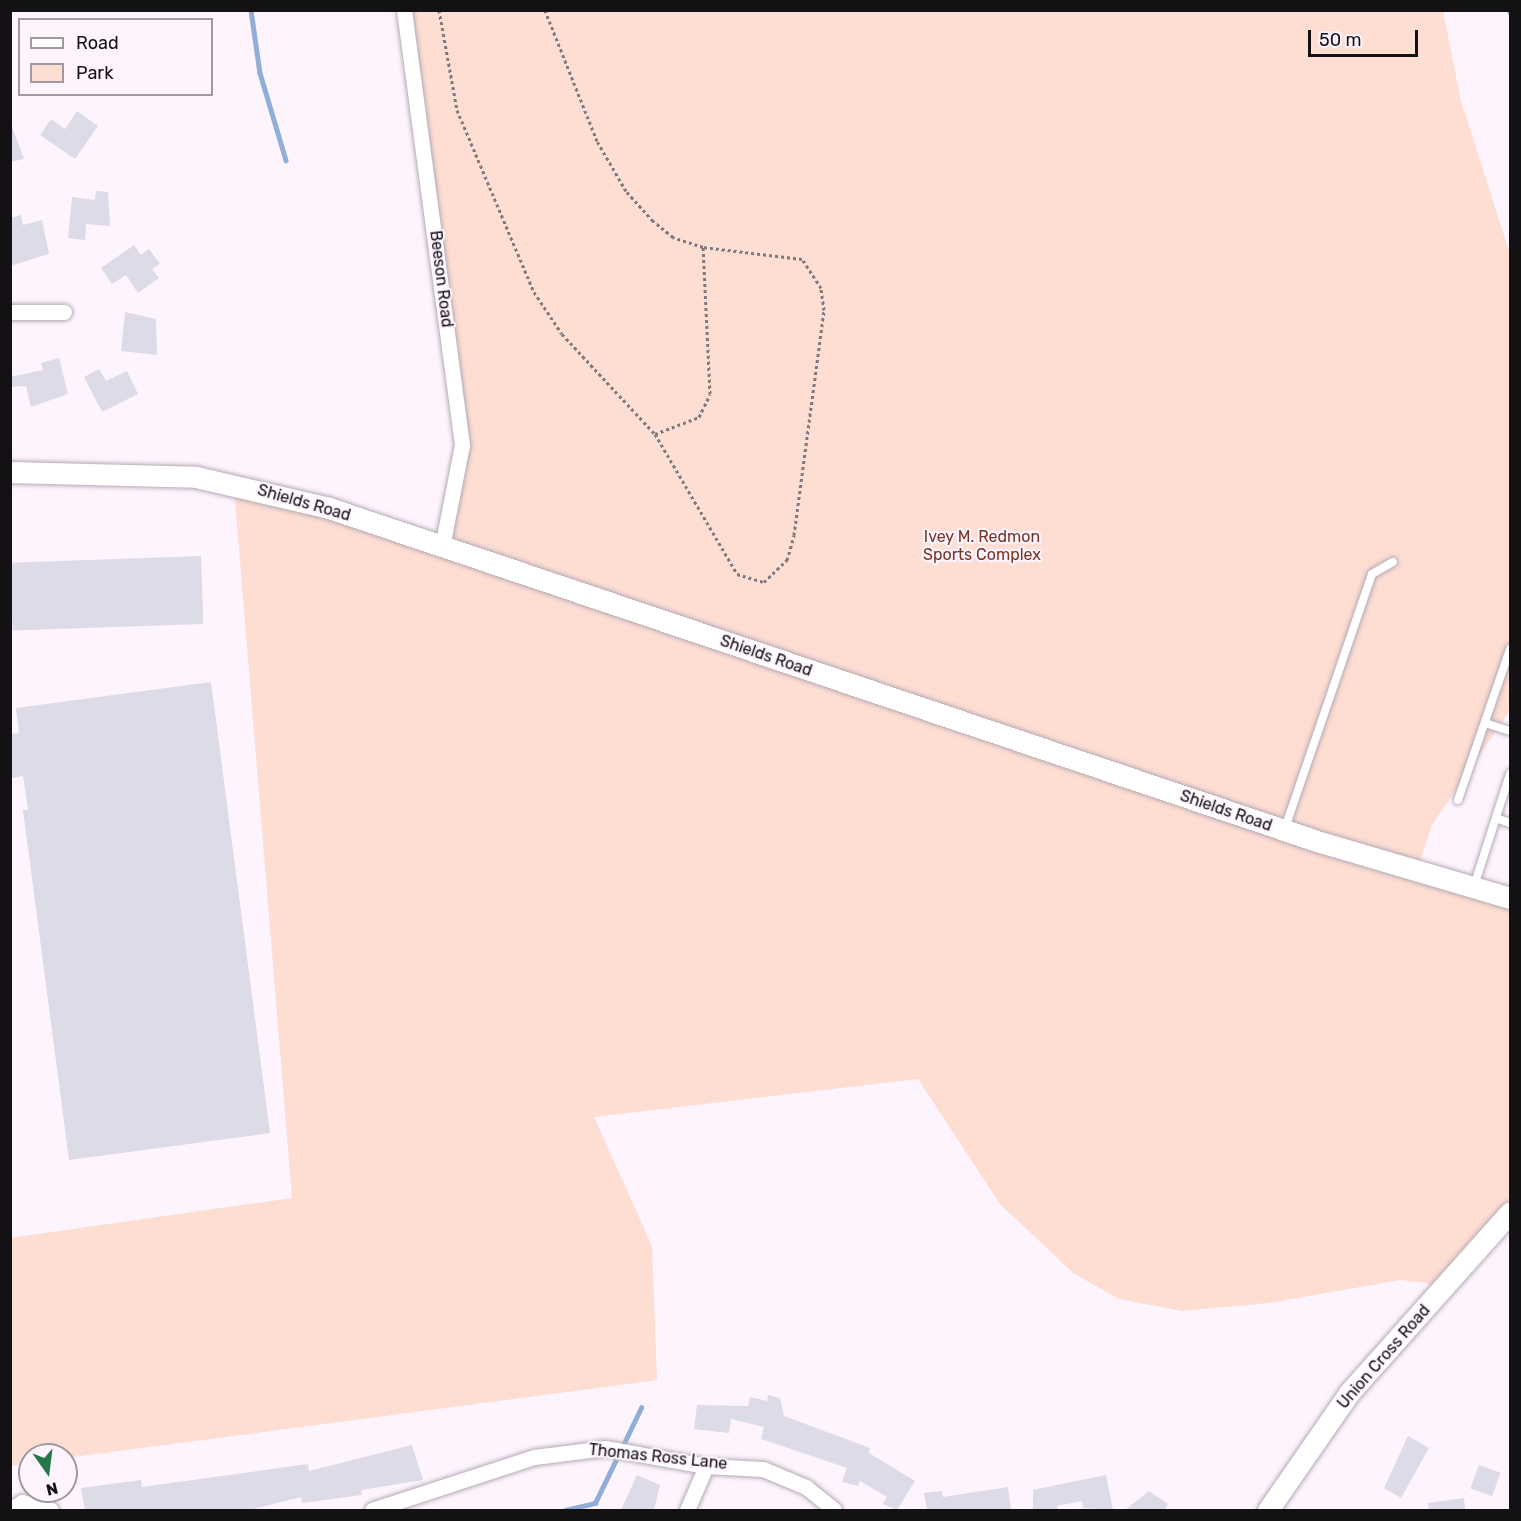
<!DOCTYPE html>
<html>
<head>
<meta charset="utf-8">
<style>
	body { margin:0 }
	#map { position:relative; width:1521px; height:1521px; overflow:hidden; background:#fef4fe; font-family:Rubik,sans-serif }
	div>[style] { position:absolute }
	.green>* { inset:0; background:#feddd3 }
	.stream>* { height:4.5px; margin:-2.25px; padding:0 2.25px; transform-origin:2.25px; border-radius:2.25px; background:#91aed8 }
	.building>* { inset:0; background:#dddbe7; transform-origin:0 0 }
	.path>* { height:3px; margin-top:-1.5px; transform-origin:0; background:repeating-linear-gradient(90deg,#7f797f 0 3px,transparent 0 6px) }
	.roads { filter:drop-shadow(0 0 2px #b4abb4) drop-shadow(0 0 2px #b4abb4) }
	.lane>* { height:8px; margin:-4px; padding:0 4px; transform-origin:4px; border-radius:4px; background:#fff }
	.street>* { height:15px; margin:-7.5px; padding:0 7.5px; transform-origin:7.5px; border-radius:7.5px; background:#fff }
	.secondary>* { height:21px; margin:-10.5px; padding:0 10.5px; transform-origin:10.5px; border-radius:10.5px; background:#fff }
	span { translate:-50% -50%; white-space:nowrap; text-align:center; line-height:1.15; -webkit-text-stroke:4.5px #fef4fe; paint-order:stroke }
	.street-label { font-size:16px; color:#141114 }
	.park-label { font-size:16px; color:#773421 }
	.frame { position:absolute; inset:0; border:12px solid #141114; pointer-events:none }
	.legend { position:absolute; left:18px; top:18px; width:195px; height:78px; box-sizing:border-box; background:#fef4fe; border:2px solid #a099a0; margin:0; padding:8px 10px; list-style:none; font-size:18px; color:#141114 }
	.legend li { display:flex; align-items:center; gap:12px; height:30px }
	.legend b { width:30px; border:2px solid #a099a0 }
	.north { position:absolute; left:18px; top:1443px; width:60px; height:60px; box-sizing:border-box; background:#fef4fe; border:2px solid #a099a0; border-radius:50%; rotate:166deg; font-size:16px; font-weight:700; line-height:24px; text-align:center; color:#141114 }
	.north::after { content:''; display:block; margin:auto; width:21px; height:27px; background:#267748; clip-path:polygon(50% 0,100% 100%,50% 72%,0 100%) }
	.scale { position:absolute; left:1308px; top:30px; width:110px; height:27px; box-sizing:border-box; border:3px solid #141114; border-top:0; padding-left:8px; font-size:18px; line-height:21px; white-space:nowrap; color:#141114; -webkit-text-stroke:4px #fef4fe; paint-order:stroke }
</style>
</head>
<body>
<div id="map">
	<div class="green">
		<i style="clip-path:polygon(404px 11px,1443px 11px,1461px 101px,1510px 254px,1510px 710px,1432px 825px,1417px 870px,1510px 898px,1510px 1212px,1439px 1292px,1427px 1283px,1401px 1280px,1268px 1303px,1182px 1311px,1119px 1299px,1073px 1273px,1000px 1204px,918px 1079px,594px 1117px,652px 1246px,657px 1380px,66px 1458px,30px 1455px,30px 1463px,11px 1466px,10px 1238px,292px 1198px,235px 500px,238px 484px,442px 547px,462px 444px)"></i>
	</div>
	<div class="stream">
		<i style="left:251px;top:10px;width:64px;rotate:81.9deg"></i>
		<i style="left:260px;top:73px;width:91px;rotate:73.4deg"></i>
		<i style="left:1510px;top:10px;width:2px;rotate:90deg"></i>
		<i style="left:565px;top:1510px;width:31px;rotate:-13deg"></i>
		<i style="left:595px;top:1503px;width:106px;rotate:-64.2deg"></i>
	</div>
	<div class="building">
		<i style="clip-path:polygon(77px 111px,98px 126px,75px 159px,40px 135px,51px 119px,65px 129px)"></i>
		<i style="clip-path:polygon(10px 121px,24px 159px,10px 162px)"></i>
		<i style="clip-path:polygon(96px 191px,108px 192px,110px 226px,86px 224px,85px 240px,68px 238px,72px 197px,95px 200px)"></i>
		<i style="clip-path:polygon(21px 215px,23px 225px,42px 220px,49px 254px,10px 266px,10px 218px)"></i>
		<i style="clip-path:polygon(134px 245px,141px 255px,149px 249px,160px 264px,152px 269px,159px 278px,138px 293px,126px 275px,112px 284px,101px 268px)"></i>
		<i style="clip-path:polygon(125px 312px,156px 319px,157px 355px,121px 351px)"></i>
		<i style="clip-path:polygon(59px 358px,68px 394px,31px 407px,26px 386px,10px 387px,10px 377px,43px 370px,41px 363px)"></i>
		<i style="clip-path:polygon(99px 369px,106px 381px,127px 371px,138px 394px,102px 412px,84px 377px)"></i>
		<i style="left:201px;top:556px;width:68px;height:191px;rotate:88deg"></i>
		<i style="clip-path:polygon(211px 682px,270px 1133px,69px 1160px,23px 810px,28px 810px,23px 776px,12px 778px,10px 769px,10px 734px,19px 733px,16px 708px)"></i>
		<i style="clip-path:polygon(768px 1395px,780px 1398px,784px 1416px,870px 1448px,869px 1453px,915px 1481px,897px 1510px,883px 1504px,887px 1497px,860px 1481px,858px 1486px,842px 1482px,847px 1468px,761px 1439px,764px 1427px,731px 1419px,729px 1433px,694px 1429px,697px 1405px,748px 1406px,750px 1397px,767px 1401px)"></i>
		<i style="clip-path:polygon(1408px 1436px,1429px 1448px,1401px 1498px,1384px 1488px)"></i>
		<i style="clip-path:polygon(412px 1445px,423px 1480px,361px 1490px,362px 1495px,302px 1503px,301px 1497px,250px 1510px,85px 1510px,81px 1488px,141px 1480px,142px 1487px,308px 1464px,309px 1471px)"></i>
		<i style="left:1479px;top:1465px;width:23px;height:25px;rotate:20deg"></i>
		<i style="clip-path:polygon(637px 1475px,660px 1485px,654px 1510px,621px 1510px)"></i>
		<i style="clip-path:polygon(1106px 1475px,1113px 1510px,1083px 1508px,1082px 1501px,1057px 1506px,1058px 1510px,1033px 1510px,1033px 1490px)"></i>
		<i style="clip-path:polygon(1008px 1487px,1011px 1510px,927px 1510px,924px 1493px,942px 1491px,943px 1497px)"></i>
		<i style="clip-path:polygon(1149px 1491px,1168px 1504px,1165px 1510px,1125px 1510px)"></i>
		<i style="clip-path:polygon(1464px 1498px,1465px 1510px,1429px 1510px,1428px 1503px)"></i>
	</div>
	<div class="path">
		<i style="left:439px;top:10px;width:102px;rotate:79.8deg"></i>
		<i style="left:457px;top:110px;width:198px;rotate:67.1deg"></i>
		<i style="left:534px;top:292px;width:50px;rotate:56.3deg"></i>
		<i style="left:562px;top:334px;width:137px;rotate:47.1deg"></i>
		<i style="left:655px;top:434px;width:162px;rotate:59.6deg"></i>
		<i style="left:737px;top:574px;width:28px;rotate:17deg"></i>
		<i style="left:764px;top:582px;width:32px;rotate:-44deg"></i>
		<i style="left:787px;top:560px;width:26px;rotate:-74deg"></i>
		<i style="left:794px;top:535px;width:227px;rotate:-82.4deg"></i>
		<i style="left:824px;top:310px;width:22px;rotate:-98deg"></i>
		<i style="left:821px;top:288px;width:35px;rotate:-123deg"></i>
		<i style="left:802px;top:259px;width:100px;rotate:-173.1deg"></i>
		<i style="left:703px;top:247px;width:32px;rotate:-162deg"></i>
		<i style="left:673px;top:237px;width:26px;rotate:-141deg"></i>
		<i style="left:653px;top:221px;width:40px;rotate:-132deg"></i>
		<i style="left:626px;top:191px;width:58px;rotate:-120.1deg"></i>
		<i style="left:597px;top:141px;width:141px;rotate:-111.7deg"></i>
		<i style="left:655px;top:434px;width:47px;rotate:-21.1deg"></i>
		<i style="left:699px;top:417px;width:25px;rotate:-64deg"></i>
		<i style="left:710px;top:394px;width:147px;rotate:-92.7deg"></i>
	</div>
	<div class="roads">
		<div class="lane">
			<i style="left:1485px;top:723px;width:26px;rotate:18deg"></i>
			<i style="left:1458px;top:800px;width:160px;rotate:-71deg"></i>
			<i style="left:1496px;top:818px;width:15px;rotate:20deg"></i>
			<i style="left:1285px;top:828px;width:268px;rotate:-71.1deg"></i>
			<i style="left:1372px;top:574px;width:24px;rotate:-30deg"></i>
			<i style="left:1474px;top:886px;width:118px;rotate:-72.2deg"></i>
		</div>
		<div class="street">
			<i style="left:404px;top:10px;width:439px;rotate:82.4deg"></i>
			<i style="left:462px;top:445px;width:104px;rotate:101.1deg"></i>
			<i style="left:10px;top:312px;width:54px"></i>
			<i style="left:10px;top:1510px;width:14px;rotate:-34deg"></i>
			<i style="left:22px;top:1502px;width:30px;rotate:15deg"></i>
			<i style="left:372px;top:1510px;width:170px;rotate:-18.1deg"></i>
			<i style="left:534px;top:1457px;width:72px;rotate:-7.2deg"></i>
			<i style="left:605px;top:1448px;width:103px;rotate:10.1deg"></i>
			<i style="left:706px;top:1466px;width:57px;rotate:3deg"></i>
			<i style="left:763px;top:1469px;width:47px;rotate:22.7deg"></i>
			<i style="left:806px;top:1487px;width:36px;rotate:39deg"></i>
			<i style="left:687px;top:1510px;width:48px;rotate:-66.6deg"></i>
		</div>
		<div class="secondary">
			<i style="left:10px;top:472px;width:186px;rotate:1.5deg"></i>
			<i style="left:196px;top:477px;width:137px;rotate:13.1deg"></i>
			<i style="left:329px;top:508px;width:1046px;rotate:18.63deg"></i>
			<i style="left:1320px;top:842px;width:198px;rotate:16.4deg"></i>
			<i style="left:1268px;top:1510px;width:142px;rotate:-55.3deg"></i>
			<i style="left:1349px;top:1393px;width:242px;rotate:-48.3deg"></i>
		</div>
	</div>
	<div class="street-label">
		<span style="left:441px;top:279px;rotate:83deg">Beeson Road</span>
		<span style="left:304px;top:503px;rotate:16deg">Shields Road</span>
		<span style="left:766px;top:656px;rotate:19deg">Shields Road</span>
		<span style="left:1226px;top:811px;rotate:19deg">Shields Road</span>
		<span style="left:1384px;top:1357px;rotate:-49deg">Union Cross Road</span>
		<span style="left:658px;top:1457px;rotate:6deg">Thomas Ross Lane</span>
	</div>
	<div class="park-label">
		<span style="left:982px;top:546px">Ivey M. Redmon<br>Sports Complex</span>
	</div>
	<div class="frame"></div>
	<ul class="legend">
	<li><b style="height:8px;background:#fff"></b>Road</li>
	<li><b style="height:16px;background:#feddd3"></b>Park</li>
	</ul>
	<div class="north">N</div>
	<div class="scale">50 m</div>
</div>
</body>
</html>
